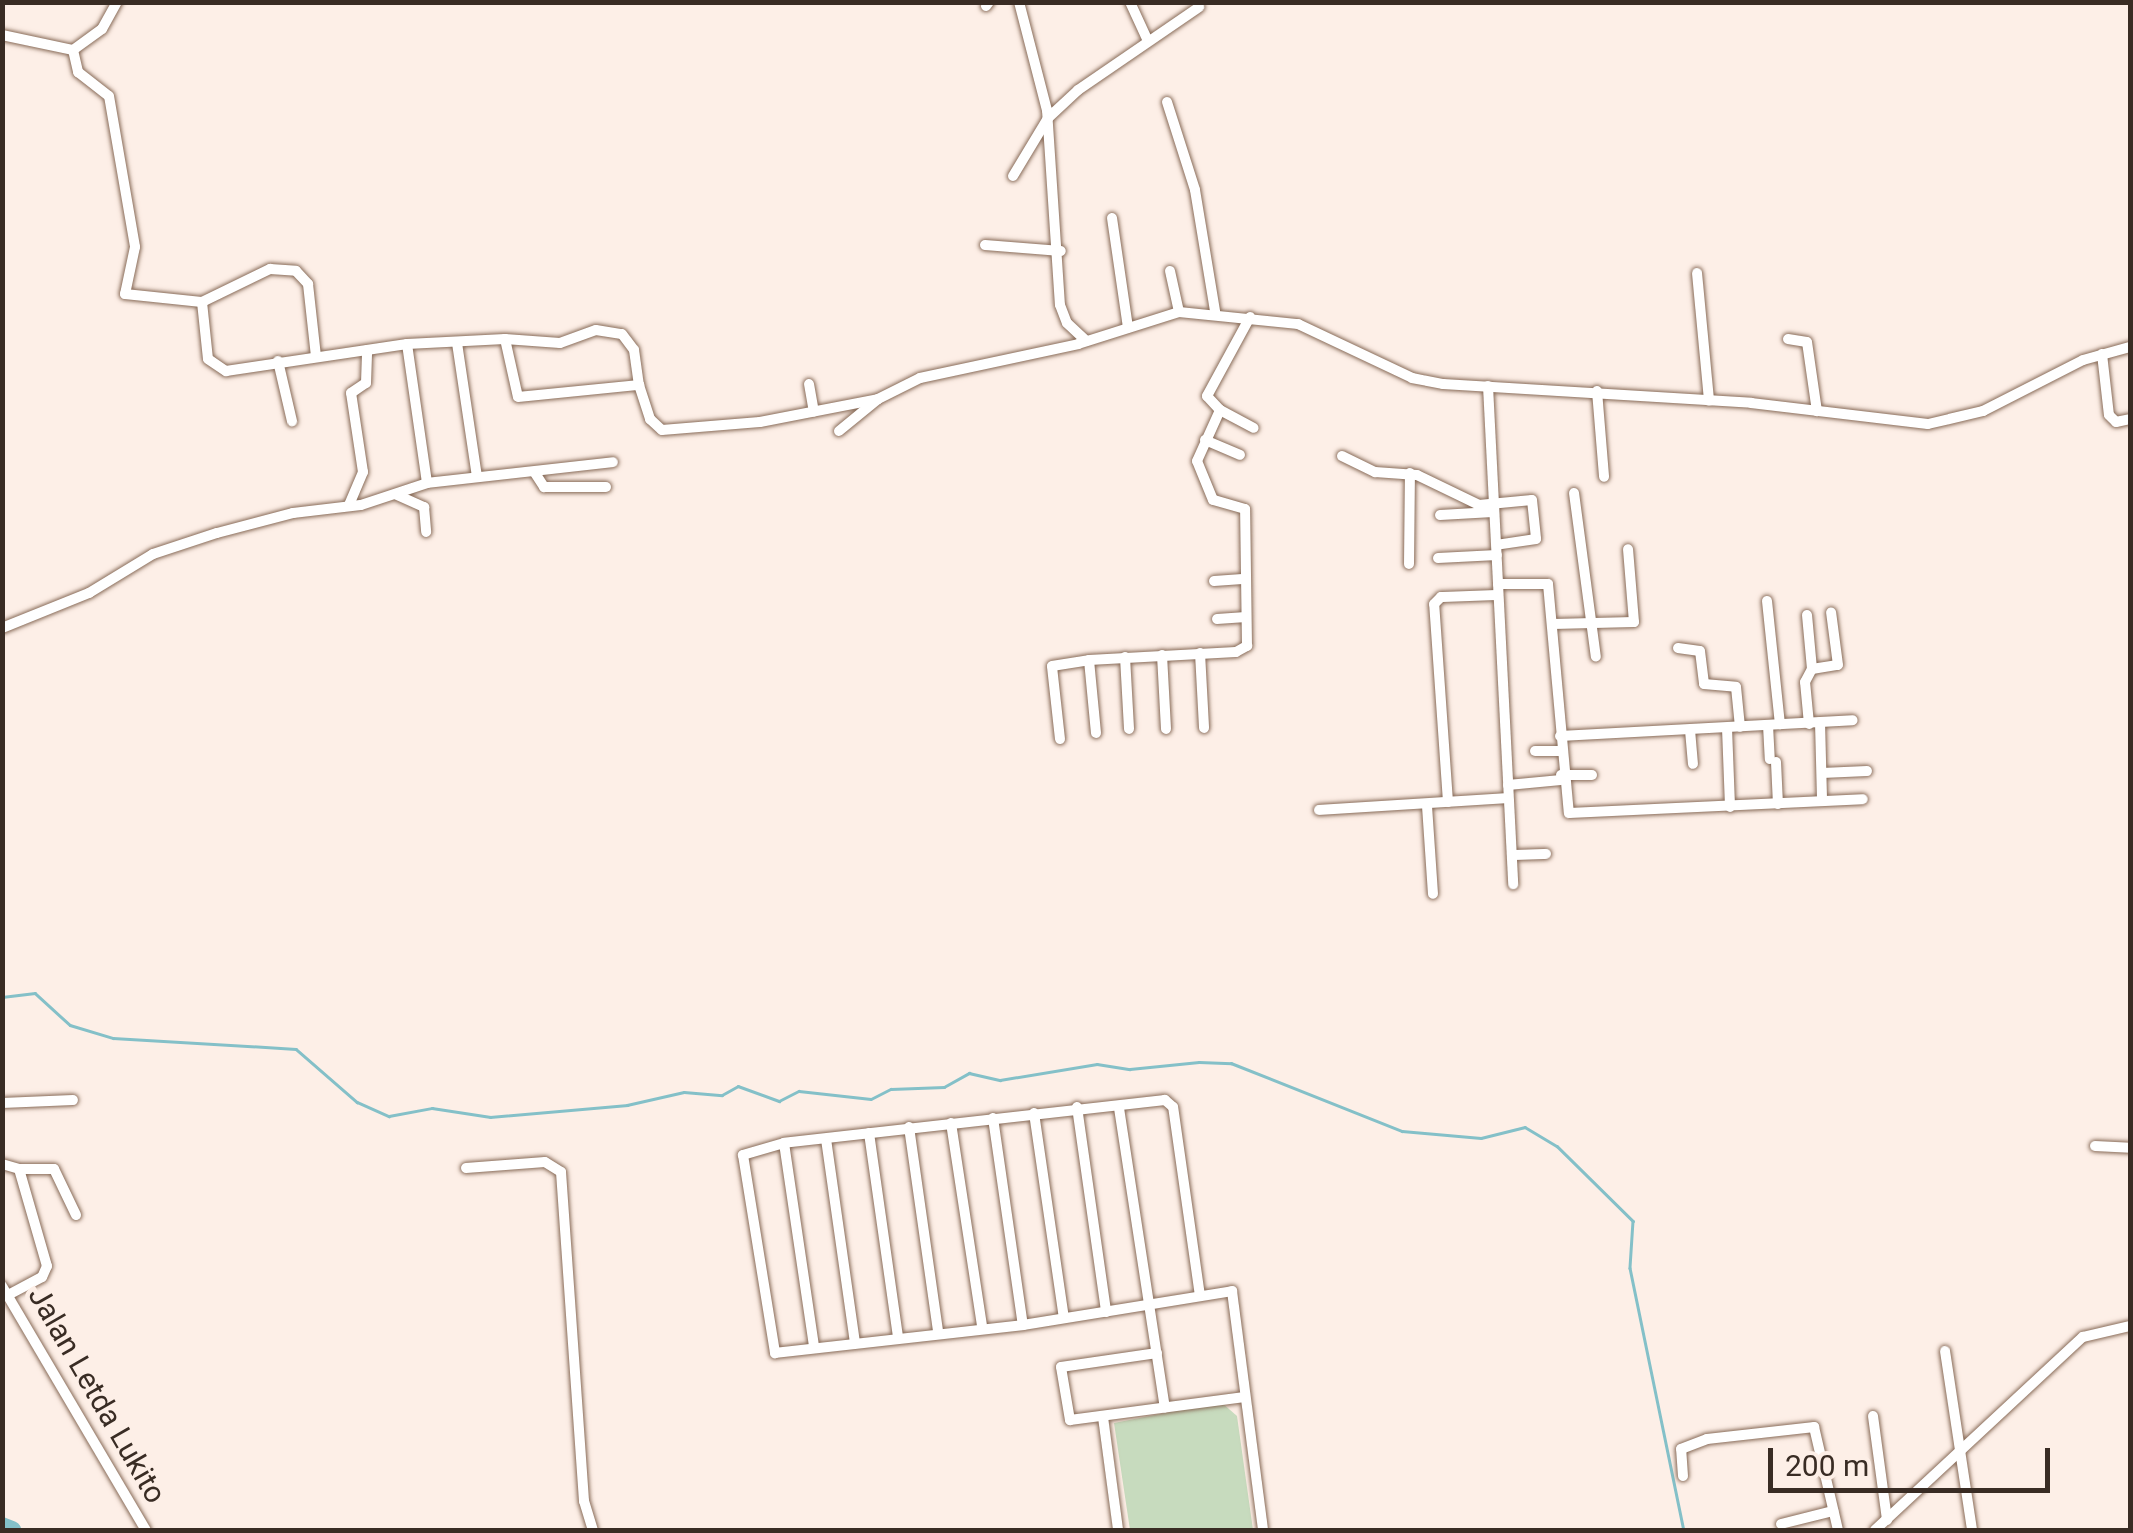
<!DOCTYPE html>
<html>
<head>
<meta charset="utf-8">
<style>
	body { margin:0 }
	#map { position:relative; width:2133px; height:1533px; overflow:hidden; background:#fdefe7; font-family:Roboto,sans-serif }
	div>[style] { position:absolute }
	.green>* { inset:0; background:#c7dbbe }
	.stream>* { height:2.5px; margin:-1.25px; padding:0 1.25px; transform-origin:1.25px; border-radius:1.25px; background:#84c0c8 }
	.river>* { height:18px; margin:-9px; padding:0 9px; transform-origin:9px; border-radius:9px; background:#84c0c8 }
	.roads { filter:drop-shadow(0 0 2px #886b58) drop-shadow(0 0 2px #886b58) }
	.minor>* { height:10px; margin:-5px; padding:0 5px; transform-origin:5px; border-radius:5px; background:#fff }
	span { translate:-50% -50%; white-space:nowrap; text-align:center; line-height:1.15; -webkit-text-stroke:9px #fdefe7; paint-order:stroke }
	.street-label { font-size:30px; color:#392c24 }
	.frame { position:absolute; inset:0; border:5px solid #392c24; pointer-events:none }
	.scale { position:absolute; left:1768px; top:1448px; width:282px; height:45px; box-sizing:border-box; border:5px solid #392c24; border-top:0; padding-left:12px; font-size:30px; line-height:35px; white-space:nowrap; color:#392c24; -webkit-text-stroke:8px #fdefe7; paint-order:stroke }
</style>
</head>
<body>
<div id="map">
	<div class="green">
		<i style="clip-path:polygon(1221px 1402px,1237px 1416px,1253px 1530px,1130px 1530px,1114px 1423px)"></i>
	</div>
	<div class="stream">
		<i style="left:2px;top:997px;width:33px;rotate:-7deg"></i>
		<i style="left:35px;top:993px;width:47px;rotate:42.4deg"></i>
		<i style="left:70px;top:1025px;width:45px;rotate:16.8deg"></i>
		<i style="left:113px;top:1038px;width:183px;rotate:3.4deg"></i>
		<i style="left:296px;top:1049px;width:81px;rotate:41deg"></i>
		<i style="left:357px;top:1102px;width:35px;rotate:24deg"></i>
		<i style="left:389px;top:1116px;width:44px;rotate:-10.5deg"></i>
		<i style="left:432px;top:1108px;width:59px;rotate:8.8deg"></i>
		<i style="left:490px;top:1117px;width:138px;rotate:-5deg"></i>
		<i style="left:627px;top:1105px;width:58px;rotate:-12.8deg"></i>
		<i style="left:684px;top:1092px;width:38px;rotate:5deg"></i>
		<i style="left:722px;top:1095px;width:18px;rotate:-29deg"></i>
		<i style="left:738px;top:1086px;width:44px;rotate:20.1deg"></i>
		<i style="left:779px;top:1101px;width:22px;rotate:-27deg"></i>
		<i style="left:799px;top:1091px;width:72px;rotate:6.3deg"></i>
		<i style="left:871px;top:1099px;width:22px;rotate:-27deg"></i>
		<i style="left:891px;top:1089px;width:53px;rotate:-2.2deg"></i>
		<i style="left:944px;top:1087px;width:29px;rotate:-29deg"></i>
		<i style="left:969px;top:1073px;width:32px;rotate:13deg"></i>
		<i style="left:1000px;top:1080px;width:98px;rotate:-9.4deg"></i>
		<i style="left:1097px;top:1064px;width:33px;rotate:9deg"></i>
		<i style="left:1130px;top:1069px;width:69px;rotate:-5.8deg"></i>
		<i style="left:1199px;top:1062px;width:32px;rotate:2deg"></i>
		<i style="left:1231px;top:1063px;width:184px;rotate:21.7deg"></i>
		<i style="left:1402px;top:1131px;width:79px;rotate:5.1deg"></i>
		<i style="left:1481px;top:1138px;width:45px;rotate:-14deg"></i>
		<i style="left:1525px;top:1127px;width:37px;rotate:31deg"></i>
		<i style="left:1557px;top:1146px;width:107px;rotate:44.6deg"></i>
		<i style="left:1633px;top:1221px;width:47px;rotate:93.7deg"></i>
		<i style="left:1630px;top:1268px;width:268px;rotate:78.4deg"></i>
	</div>
	<div class="river">
		<i style="left:2px;top:1526px;width:11px;rotate:22deg"></i>
	</div>
	<div class="roads">
		<div class="minor">
			<i style="left:1019px;top:2px;width:112px;rotate:75.5deg"></i>
			<i style="left:1047px;top:110px;width:195px;rotate:86.2deg"></i>
			<i style="left:1060px;top:305px;width:19px;rotate:69deg"></i>
			<i style="left:1067px;top:323px;width:26px;rotate:43deg"></i>
			<i style="left:1130px;top:2px;width:41px;rotate:65.3deg"></i>
			<i style="left:986px;top:6px;width:5px;rotate:-53deg"></i>
			<i style="left:2px;top:35px;width:73px;rotate:11.9deg"></i>
			<i style="left:73px;top:50px;width:36px;rotate:-36deg"></i>
			<i style="left:102px;top:29px;width:31px;rotate:-61deg"></i>
			<i style="left:73px;top:50px;width:23px;rotate:77deg"></i>
			<i style="left:78px;top:72px;width:39px;rotate:38deg"></i>
			<i style="left:109px;top:96px;width:153px;rotate:80.2deg"></i>
			<i style="left:135px;top:247px;width:48px;rotate:102deg"></i>
			<i style="left:125px;top:294px;width:77px;rotate:5.9deg"></i>
			<i style="left:202px;top:302px;width:76px;rotate:-25.9deg"></i>
			<i style="left:270px;top:269px;width:26px;rotate:4deg"></i>
			<i style="left:296px;top:271px;width:18px;rotate:47deg"></i>
			<i style="left:308px;top:284px;width:73px;rotate:83.7deg"></i>
			<i style="left:1167px;top:102px;width:92px;rotate:72.3deg"></i>
			<i style="left:1195px;top:190px;width:123px;rotate:80.6deg"></i>
			<i style="left:1013px;top:176px;width:68px;rotate:-58.9deg"></i>
			<i style="left:1048px;top:118px;width:41px;rotate:-43deg"></i>
			<i style="left:1078px;top:90px;width:147px;rotate:-34.4deg"></i>
			<i style="left:1112px;top:218px;width:111px;rotate:81.7deg"></i>
			<i style="left:985px;top:245px;width:76px;rotate:4.5deg"></i>
			<i style="left:1170px;top:271px;width:42px;rotate:77.6deg"></i>
			<i style="left:1697px;top:273px;width:128px;rotate:84.6deg"></i>
			<i style="left:202px;top:302px;width:57px;rotate:84deg"></i>
			<i style="left:208px;top:359px;width:22px;rotate:34deg"></i>
			<i style="left:226px;top:371px;width:183px;rotate:-8.5deg"></i>
			<i style="left:407px;top:344px;width:98px;rotate:-2.9deg"></i>
			<i style="left:505px;top:339px;width:59px;rotate:77.4deg"></i>
			<i style="left:518px;top:397px;width:122px;rotate:-5.7deg"></i>
			<i style="left:639px;top:385px;width:36px;rotate:72deg"></i>
			<i style="left:650px;top:419px;width:16px;rotate:43deg"></i>
			<i style="left:662px;top:430px;width:98px;rotate:-4.7deg"></i>
			<i style="left:760px;top:422px;width:120px;rotate:-11deg"></i>
			<i style="left:878px;top:399px;width:47px;rotate:-26.6deg"></i>
			<i style="left:920px;top:378px;width:162px;rotate:-12.1deg"></i>
			<i style="left:1078px;top:344px;width:106px;rotate:-17.6deg"></i>
			<i style="left:1179px;top:312px;width:120px;rotate:5.8deg"></i>
			<i style="left:1298px;top:324px;width:126px;rotate:25.3deg"></i>
			<i style="left:1412px;top:378px;width:32px;rotate:11deg"></i>
			<i style="left:1443px;top:384px;width:309px;rotate:3.5deg"></i>
			<i style="left:1751px;top:403px;width:178px;rotate:6.8deg"></i>
			<i style="left:1928px;top:424px;width:57px;rotate:-13.3deg"></i>
			<i style="left:1983px;top:411px;width:112px;rotate:-27deg"></i>
			<i style="left:2083px;top:360px;width:49px;rotate:-15.5deg"></i>
			<i style="left:505px;top:339px;width:55px;rotate:4.2deg"></i>
			<i style="left:560px;top:343px;width:38px;rotate:-20deg"></i>
			<i style="left:596px;top:330px;width:26px;rotate:9deg"></i>
			<i style="left:622px;top:334px;width:20px;rotate:53deg"></i>
			<i style="left:634px;top:350px;width:35px;rotate:82deg"></i>
			<i style="left:1788px;top:339px;width:19px;rotate:9deg"></i>
			<i style="left:1807px;top:342px;width:70px;rotate:81.8deg"></i>
			<i style="left:457px;top:343px;width:135px;rotate:81.5deg"></i>
			<i style="left:407px;top:344px;width:140px;rotate:81.8deg"></i>
			<i style="left:2102px;top:354px;width:61px;rotate:83.5deg"></i>
			<i style="left:2109px;top:415px;width:10px;rotate:45deg"></i>
			<i style="left:2116px;top:422px;width:14px;rotate:-12deg"></i>
			<i style="left:278px;top:361px;width:62px;rotate:76.9deg"></i>
			<i style="left:809px;top:384px;width:28px;rotate:80deg"></i>
			<i style="left:1488px;top:386px;width:499px;rotate:87.1deg"></i>
			<i style="left:1597px;top:391px;width:86px;rotate:85.3deg"></i>
			<i style="left:1220px;top:410px;width:38px;rotate:28deg"></i>
			<i style="left:839px;top:431px;width:50px;rotate:-39.4deg"></i>
			<i style="left:1205px;top:440px;width:38px;rotate:23deg"></i>
			<i style="left:1342px;top:456px;width:37px;rotate:26deg"></i>
			<i style="left:1375px;top:472px;width:42px;rotate:4.1deg"></i>
			<i style="left:1417px;top:475px;width:69px;rotate:25.8deg"></i>
			<i style="left:1479px;top:505px;width:53px;rotate:-5.4deg"></i>
			<i style="left:1532px;top:500px;width:39px;rotate:84deg"></i>
			<i style="left:1536px;top:539px;width:40px;rotate:171.5deg"></i>
			<i style="left:535px;top:473px;width:17px;rotate:57deg"></i>
			<i style="left:544px;top:487px;width:62px"></i>
			<i style="left:1574px;top:493px;width:165px;rotate:82.4deg"></i>
			<i style="left:397px;top:495px;width:30px;rotate:24deg"></i>
			<i style="left:424px;top:507px;width:25px;rotate:85deg"></i>
			<i style="left:349px;top:505px;width:36px;rotate:-67deg"></i>
			<i style="left:363px;top:472px;width:80px;rotate:-98.6deg"></i>
			<i style="left:351px;top:393px;width:18px;rotate:-34deg"></i>
			<i style="left:366px;top:383px;width:33px;rotate:-88deg"></i>
			<i style="left:1440px;top:515px;width:53px;rotate:-3.2deg"></i>
			<i style="left:1438px;top:558px;width:59px;rotate:-2.9deg"></i>
			<i style="left:1409px;top:564px;width:91px;rotate:-89.4deg"></i>
			<i style="left:1214px;top:581px;width:32px;rotate:-4deg"></i>
			<i style="left:1498px;top:584px;width:50px"></i>
			<i style="left:1548px;top:584px;width:230px;rotate:84.8deg"></i>
			<i style="left:1569px;top:813px;width:294px;rotate:-2.7deg"></i>
			<i style="left:1767px;top:601px;width:124px;rotate:84deg"></i>
			<i style="left:1807px;top:615px;width:54px;rotate:84.7deg"></i>
			<i style="left:1217px;top:619px;width:29px;rotate:-4deg"></i>
			<i style="left:1553px;top:624px;width:81px;rotate:-1.4deg"></i>
			<i style="left:1634px;top:622px;width:73px;rotate:-94.7deg"></i>
			<i style="left:2px;top:628px;width:94px;rotate:-21.9deg"></i>
			<i style="left:89px;top:593px;width:75px;rotate:-31.4deg"></i>
			<i style="left:153px;top:554px;width:67px;rotate:-18.2deg"></i>
			<i style="left:217px;top:533px;width:79px;rotate:-14.7deg"></i>
			<i style="left:293px;top:513px;width:68px;rotate:-6.7deg"></i>
			<i style="left:361px;top:505px;width:70px;rotate:-18.4deg"></i>
			<i style="left:427px;top:483px;width:187px;rotate:-6.4deg"></i>
			<i style="left:1678px;top:648px;width:22px;rotate:8deg"></i>
			<i style="left:1700px;top:651px;width:33px;rotate:83deg"></i>
			<i style="left:1704px;top:684px;width:32px;rotate:5deg"></i>
			<i style="left:1736px;top:687px;width:40px;rotate:84.3deg"></i>
			<i style="left:1200px;top:653px;width:75px;rotate:86.9deg"></i>
			<i style="left:1162px;top:655px;width:74px;rotate:86.9deg"></i>
			<i style="left:1125px;top:657px;width:72px;rotate:86.8deg"></i>
			<i style="left:1820px;top:722px;width:78px;rotate:88.5deg"></i>
			<i style="left:1809px;top:724px;width:42px;rotate:-95.4deg"></i>
			<i style="left:1805px;top:682px;width:15px;rotate:-62deg"></i>
			<i style="left:1812px;top:669px;width:26px;rotate:-9deg"></i>
			<i style="left:1838px;top:665px;width:53px;rotate:-97.5deg"></i>
			<i style="left:1768px;top:725px;width:34px;rotate:87deg"></i>
			<i style="left:1727px;top:728px;width:79px;rotate:87.8deg"></i>
			<i style="left:1690px;top:730px;width:34px;rotate:85deg"></i>
			<i style="left:1096px;top:733px;width:73px;rotate:-95.5deg"></i>
			<i style="left:1089px;top:660px;width:147px;rotate:-3.1deg"></i>
			<i style="left:1236px;top:652px;width:13px;rotate:-29deg"></i>
			<i style="left:1247px;top:646px;width:137px;rotate:-90.8deg"></i>
			<i style="left:1245px;top:509px;width:33px;rotate:-164deg"></i>
			<i style="left:1213px;top:500px;width:42px;rotate:-112.3deg"></i>
			<i style="left:1197px;top:461px;width:56px;rotate:-65.7deg"></i>
			<i style="left:1220px;top:410px;width:19px;rotate:-133deg"></i>
			<i style="left:1207px;top:396px;width:90px;rotate:-61.4deg"></i>
			<i style="left:1560px;top:736px;width:293px;rotate:-3.1deg"></i>
			<i style="left:1060px;top:739px;width:73px;rotate:-96.3deg"></i>
			<i style="left:1052px;top:666px;width:37px;rotate:-9deg"></i>
			<i style="left:1535px;top:751px;width:26px"></i>
			<i style="left:1776px;top:762px;width:42px;rotate:87.3deg"></i>
			<i style="left:1822px;top:773px;width:45px;rotate:-2.5deg"></i>
			<i style="left:1561px;top:775px;width:31px"></i>
			<i style="left:1508px;top:785px;width:53px;rotate:-5.4deg"></i>
			<i style="left:1448px;top:802px;width:198px;rotate:-94deg"></i>
			<i style="left:1434px;top:604px;width:10px;rotate:-45deg"></i>
			<i style="left:1441px;top:597px;width:57px;rotate:-2deg"></i>
			<i style="left:1427px;top:806px;width:88px;rotate:86.1deg"></i>
			<i style="left:1319px;top:810px;width:189px;rotate:-3.6deg"></i>
			<i style="left:1512px;top:855px;width:34px;rotate:-2deg"></i>
			<i style="left:2px;top:1103px;width:71px;rotate:-2.4deg"></i>
			<i style="left:1077px;top:1107px;width:207px;rotate:81.9deg"></i>
			<i style="left:1119px;top:1108px;width:303px;rotate:81.3deg"></i>
			<i style="left:1034px;top:1113px;width:207px;rotate:81.7deg"></i>
			<i style="left:993px;top:1118px;width:209px;rotate:81.8deg"></i>
			<i style="left:951px;top:1123px;width:204px;rotate:81.3deg"></i>
			<i style="left:909px;top:1127px;width:206px;rotate:81.9deg"></i>
			<i style="left:869px;top:1133px;width:205px;rotate:81.9deg"></i>
			<i style="left:826px;top:1139px;width:205px;rotate:81.9deg"></i>
			<i style="left:784px;top:1143px;width:206px;rotate:81.6deg"></i>
			<i style="left:2095px;top:1146px;width:35px;rotate:3deg"></i>
			<i style="left:2px;top:1164px;width:18px;rotate:16deg"></i>
			<i style="left:19px;top:1169px;width:101px;rotate:73.9deg"></i>
			<i style="left:47px;top:1266px;width:12px;rotate:114deg"></i>
			<i style="left:42px;top:1277px;width:36px;rotate:152deg"></i>
			<i style="left:466px;top:1168px;width:79px;rotate:-4.3deg"></i>
			<i style="left:545px;top:1162px;width:19px;rotate:32deg"></i>
			<i style="left:561px;top:1172px;width:330px;rotate:86deg"></i>
			<i style="left:584px;top:1501px;width:30px;rotate:73deg"></i>
			<i style="left:19px;top:1169px;width:35px"></i>
			<i style="left:54px;top:1169px;width:51px;rotate:64.4deg"></i>
			<i style="left:2px;top:1286px;width:283px;rotate:59.5deg"></i>
			<i style="left:1200px;top:1296px;width:191px;rotate:-98.1deg"></i>
			<i style="left:1173px;top:1107px;width:11px;rotate:-139deg"></i>
			<i style="left:1165px;top:1100px;width:383px;rotate:173.6deg"></i>
			<i style="left:784px;top:1143px;width:43px;rotate:163.7deg"></i>
			<i style="left:743px;top:1155px;width:201px;rotate:80.8deg"></i>
			<i style="left:775px;top:1353px;width:250px;rotate:-6.4deg"></i>
			<i style="left:1023px;top:1325px;width:212px;rotate:-9.2deg"></i>
			<i style="left:1232px;top:1291px;width:241px;rotate:82.6deg"></i>
			<i style="left:1945px;top:1351px;width:181px;rotate:81.4deg"></i>
			<i style="left:1157px;top:1353px;width:97px;rotate:171.7deg"></i>
			<i style="left:1061px;top:1367px;width:54px;rotate:80.4deg"></i>
			<i style="left:1070px;top:1420px;width:176px;rotate:-7.5deg"></i>
			<i style="left:1873px;top:1416px;width:105px;rotate:82.3deg"></i>
			<i style="left:1103px;top:1417px;width:114px;rotate:82.4deg"></i>
			<i style="left:1683px;top:1476px;width:27px;rotate:-94deg"></i>
			<i style="left:1681px;top:1449px;width:28px;rotate:-21deg"></i>
			<i style="left:1707px;top:1439px;width:108px;rotate:-6.4deg"></i>
			<i style="left:1814px;top:1427px;width:106px;rotate:76.9deg"></i>
			<i style="left:1781px;top:1524px;width:54px;rotate:-14deg"></i>
			<i style="left:1875px;top:1530px;width:284px;rotate:-42.9deg"></i>
			<i style="left:2083px;top:1337px;width:48px;rotate:-13.2deg"></i>
		</div>
	</div>
	<div class="street-label">
		<span style="left:97px;top:1395px;rotate:60deg">Jalan Letda Lukito</span>
	</div>
	<div class="frame"></div>
	<div class="scale">200 m</div>
</div>
</body>
</html>
